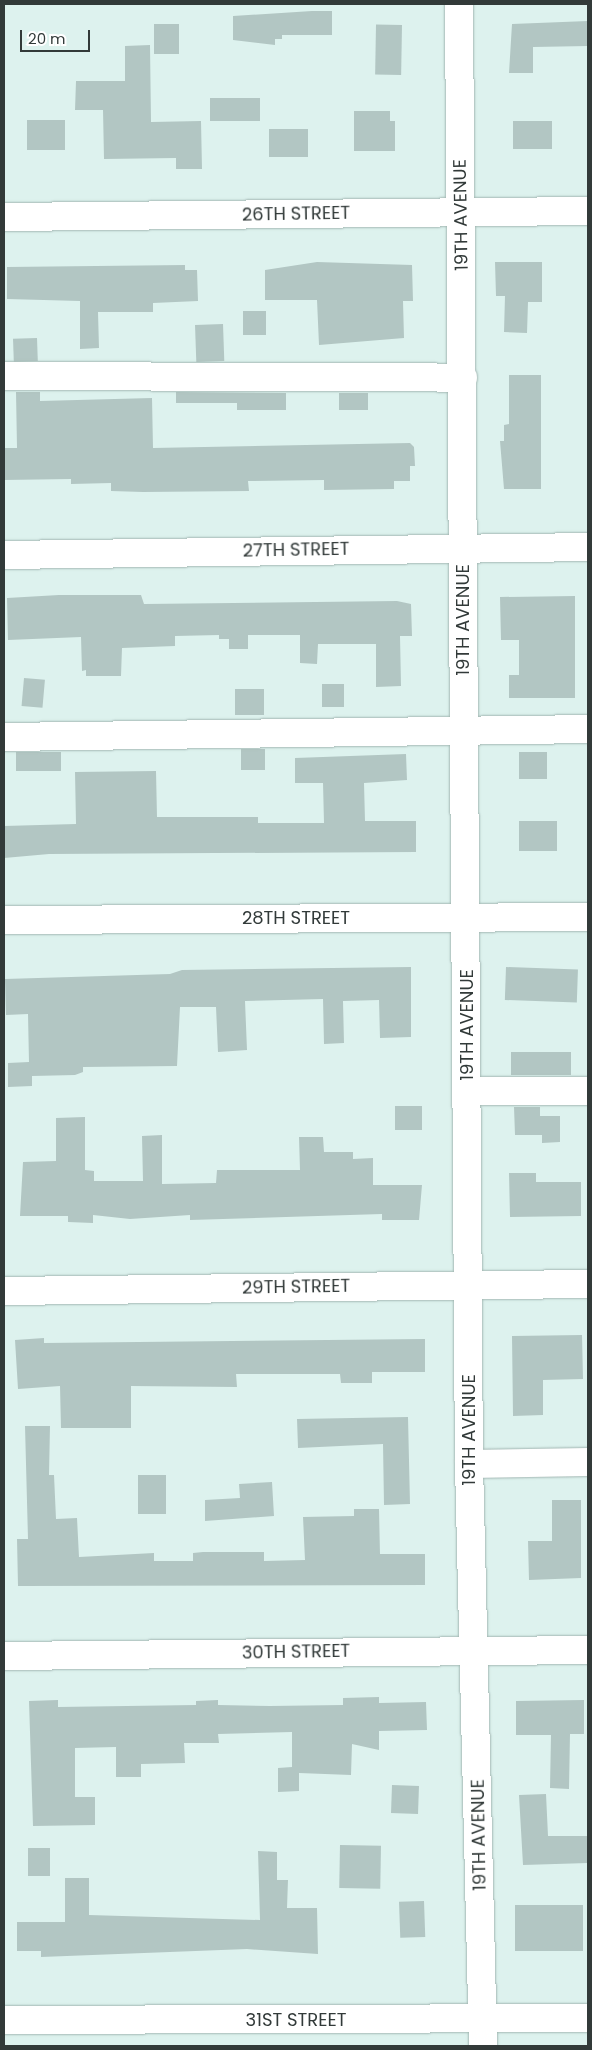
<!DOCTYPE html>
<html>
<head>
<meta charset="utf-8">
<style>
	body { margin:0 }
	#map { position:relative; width:592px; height:2050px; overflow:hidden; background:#ddf2ee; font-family:Poppins,sans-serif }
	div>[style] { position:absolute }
	.building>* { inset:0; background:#b2c6c3; transform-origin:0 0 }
	.roads { filter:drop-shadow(0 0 1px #a2b6b2) drop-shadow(0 0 1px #a2b6b2) }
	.minor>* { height:28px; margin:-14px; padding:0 14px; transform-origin:14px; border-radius:14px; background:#fff }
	span { translate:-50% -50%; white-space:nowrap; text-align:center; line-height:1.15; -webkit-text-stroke:4.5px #fff; paint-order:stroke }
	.street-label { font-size:18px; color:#323a39 }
	.frame { position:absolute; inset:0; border:5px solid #323a39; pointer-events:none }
	.scale { position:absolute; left:20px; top:30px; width:70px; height:22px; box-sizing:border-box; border:2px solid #323a39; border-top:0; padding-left:6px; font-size:15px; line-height:18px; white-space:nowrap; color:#323a39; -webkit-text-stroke:4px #fff; paint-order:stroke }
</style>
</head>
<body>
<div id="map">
	<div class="building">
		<i style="clip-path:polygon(312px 11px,332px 11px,332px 35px,282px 35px,282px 39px,275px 39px,275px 45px,233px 40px,233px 16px)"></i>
		<i style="clip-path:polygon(588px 21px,588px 46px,533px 47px,533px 73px,509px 73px,512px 24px)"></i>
		<i style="left:154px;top:24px;width:25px;height:30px"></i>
		<i style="left:402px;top:25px;width:50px;height:26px;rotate:91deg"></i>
		<i style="clip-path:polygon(150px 45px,151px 122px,201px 121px,202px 169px,176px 169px,176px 158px,104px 159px,103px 110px,75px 110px,76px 81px,125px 81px,125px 46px)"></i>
		<i style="left:210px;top:98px;width:50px;height:23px"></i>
		<i style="clip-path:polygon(354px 111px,390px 111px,390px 121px,395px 121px,395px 151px,354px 151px)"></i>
		<i style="left:27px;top:120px;width:38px;height:30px"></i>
		<i style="left:552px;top:121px;width:28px;height:39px;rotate:90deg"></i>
		<i style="left:308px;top:129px;width:28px;height:39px;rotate:90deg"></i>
		<i style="clip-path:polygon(317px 262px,412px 265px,413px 301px,403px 301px,404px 338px,319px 345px,317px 300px,265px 300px,265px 270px)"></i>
		<i style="clip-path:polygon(495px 262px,542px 262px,542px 302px,528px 302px,527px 333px,504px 332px,505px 296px,496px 296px)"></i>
		<i style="clip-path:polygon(185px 265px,185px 270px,197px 270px,198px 301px,153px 303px,153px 312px,98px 312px,99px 348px,80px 349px,80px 301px,7px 299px,7px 267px)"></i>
		<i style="left:243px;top:311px;width:23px;height:24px"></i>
		<i style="left:223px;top:324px;width:37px;height:28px;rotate:88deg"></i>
		<i style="left:37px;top:338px;width:23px;height:24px;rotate:88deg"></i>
		<i style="clip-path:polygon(509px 375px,541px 375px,541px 489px,504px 489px,500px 441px,504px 441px,504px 425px,509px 424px)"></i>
		<i style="clip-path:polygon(16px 392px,40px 392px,40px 401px,152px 398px,153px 448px,410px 443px,414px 447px,415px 466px,410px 466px,410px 481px,394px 481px,394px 489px,324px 490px,324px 480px,248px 481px,249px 491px,143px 492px,111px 491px,111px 483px,71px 484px,71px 479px,4px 480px,4px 448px,17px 448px)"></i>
		<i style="clip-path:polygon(176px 392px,286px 393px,286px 410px,237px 410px,237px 403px,176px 403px)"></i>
		<i style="left:339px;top:393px;width:29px;height:17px"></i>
		<i style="clip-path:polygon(59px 595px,141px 595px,144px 604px,397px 601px,411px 604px,412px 636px,400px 636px,401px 686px,376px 687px,376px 644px,318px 644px,317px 664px,300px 663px,300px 635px,248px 635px,248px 649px,229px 649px,229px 639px,219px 639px,219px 635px,175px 636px,175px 646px,122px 648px,121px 676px,86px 676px,86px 670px,82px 671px,81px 637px,8px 640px,7px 598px)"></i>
		<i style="clip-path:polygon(575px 596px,575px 698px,509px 698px,509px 675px,519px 675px,519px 640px,501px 640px,500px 597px)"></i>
		<i style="left:24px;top:678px;width:21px;height:28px;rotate:5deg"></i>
		<i style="left:322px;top:684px;width:22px;height:23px"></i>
		<i style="left:235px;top:689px;width:29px;height:26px"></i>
		<i style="left:241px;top:749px;width:24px;height:21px"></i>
		<i style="left:16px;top:752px;width:45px;height:19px"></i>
		<i style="left:547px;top:752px;width:27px;height:28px;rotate:90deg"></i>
		<i style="clip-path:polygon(406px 754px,407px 780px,364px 783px,365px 821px,416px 821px,416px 852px,49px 854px,4px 858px,4px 826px,76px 824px,75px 772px,156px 771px,157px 817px,258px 817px,258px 823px,324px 823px,323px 783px,295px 783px,295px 758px)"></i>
		<i style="left:519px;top:821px;width:38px;height:30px"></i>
		<i style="clip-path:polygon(411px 967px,411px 1037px,380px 1038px,379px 1000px,343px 1001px,344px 1043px,324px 1044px,323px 999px,245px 1001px,247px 1050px,218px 1052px,216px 1007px,180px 1007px,177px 1066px,83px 1067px,83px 1072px,75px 1075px,32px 1076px,32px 1086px,8px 1087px,8px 1063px,29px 1062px,28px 1014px,6px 1015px,5px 979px,170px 974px,182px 970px)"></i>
		<i style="left:506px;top:967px;width:72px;height:33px;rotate:2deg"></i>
		<i style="left:511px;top:1052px;width:60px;height:23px"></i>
		<i style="left:395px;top:1106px;width:27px;height:24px"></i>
		<i style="clip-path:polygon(514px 1107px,540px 1107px,540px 1116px,560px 1116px,560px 1142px,542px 1143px,542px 1135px,515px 1135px)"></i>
		<i style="clip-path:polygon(85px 1117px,85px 1170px,94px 1171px,94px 1181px,143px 1181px,142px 1136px,162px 1135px,162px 1184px,216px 1183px,217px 1170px,300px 1170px,299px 1137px,323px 1137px,324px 1152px,353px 1152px,353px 1159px,373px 1158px,373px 1185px,422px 1185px,419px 1220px,382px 1220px,382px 1214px,190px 1220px,190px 1215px,130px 1219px,93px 1215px,93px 1223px,68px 1222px,68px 1216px,20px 1216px,23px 1162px,56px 1161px,56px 1118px)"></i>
		<i style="clip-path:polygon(509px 1173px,536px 1173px,536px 1182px,581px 1182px,581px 1216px,510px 1217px)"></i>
		<i style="clip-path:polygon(582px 1335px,583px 1379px,543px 1380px,543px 1415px,513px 1416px,512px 1336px)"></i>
		<i style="clip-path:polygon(44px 1338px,44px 1343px,425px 1339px,425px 1372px,372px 1372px,372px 1383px,341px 1383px,340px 1374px,236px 1374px,237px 1387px,131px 1386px,131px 1428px,61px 1428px,60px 1386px,18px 1389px,15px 1340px)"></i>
		<i style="clip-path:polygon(408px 1417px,410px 1504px,384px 1505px,383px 1444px,298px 1448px,297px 1419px)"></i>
		<i style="clip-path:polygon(25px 1426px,50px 1426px,49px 1475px,54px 1475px,56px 1519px,77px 1518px,79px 1557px,154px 1553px,154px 1561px,193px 1561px,193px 1553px,203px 1552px,264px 1552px,264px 1561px,305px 1560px,303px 1517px,354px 1516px,354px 1509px,379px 1509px,380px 1554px,425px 1554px,425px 1585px,18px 1586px,17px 1539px,28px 1539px)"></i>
		<i style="left:138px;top:1475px;width:28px;height:39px"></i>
		<i style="clip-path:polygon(272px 1482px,274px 1516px,205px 1521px,205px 1500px,240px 1498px,239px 1484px)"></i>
		<i style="clip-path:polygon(552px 1500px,581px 1500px,581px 1578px,529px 1580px,528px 1541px,552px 1541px)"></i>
		<i style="clip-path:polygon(379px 1697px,379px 1703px,426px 1702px,427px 1730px,379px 1731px,379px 1750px,352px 1744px,351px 1775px,299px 1773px,299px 1791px,278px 1792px,278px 1768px,292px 1767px,292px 1732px,218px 1734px,219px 1743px,184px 1743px,185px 1763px,141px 1764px,141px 1777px,116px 1777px,116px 1747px,75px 1748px,75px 1797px,95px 1797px,95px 1825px,33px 1826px,29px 1701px,58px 1700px,58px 1707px,196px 1705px,196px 1701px,218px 1700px,218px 1705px,270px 1706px,343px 1705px,343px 1698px)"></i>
		<i style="clip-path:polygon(584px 1700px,584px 1734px,570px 1734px,569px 1789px,550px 1788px,551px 1735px,516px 1735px,516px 1701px)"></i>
		<i style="left:392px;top:1785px;width:27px;height:28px;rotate:2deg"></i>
		<i style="clip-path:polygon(546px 1794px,548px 1836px,588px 1836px,588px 1863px,523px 1865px,519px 1795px)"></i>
		<i style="left:340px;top:1845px;width:41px;height:43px;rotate:1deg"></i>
		<i style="left:28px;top:1848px;width:22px;height:28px"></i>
		<i style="clip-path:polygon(258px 1851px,277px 1852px,277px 1880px,288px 1880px,287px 1908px,317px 1908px,318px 1954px,247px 1949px,41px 1957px,41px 1951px,17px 1951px,17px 1922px,65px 1922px,65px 1878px,89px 1878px,89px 1915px,260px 1920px)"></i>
		<i style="left:424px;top:1901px;width:36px;height:25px;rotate:88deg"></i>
		<i style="left:515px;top:1905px;width:68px;height:46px"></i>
	</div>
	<div class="roads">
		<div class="minor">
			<i style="left:459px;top:4px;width:1460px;rotate:89.61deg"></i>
			<i style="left:469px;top:1464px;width:582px;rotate:88.62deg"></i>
			<i style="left:4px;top:217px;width:584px;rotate:-0.59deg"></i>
			<i style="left:4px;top:376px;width:459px;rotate:0.2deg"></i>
			<i style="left:4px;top:555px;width:584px;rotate:-0.78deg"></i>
			<i style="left:4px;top:737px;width:584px;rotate:-0.78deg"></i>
			<i style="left:4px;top:920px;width:584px;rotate:-0.29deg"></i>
			<i style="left:467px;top:1091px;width:121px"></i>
			<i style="left:4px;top:1291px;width:584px;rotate:-0.69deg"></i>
			<i style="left:469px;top:1464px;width:119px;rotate:-1deg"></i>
			<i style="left:4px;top:1656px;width:584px;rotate:-0.59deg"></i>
			<i style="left:4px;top:2020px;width:584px;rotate:-0.2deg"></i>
		</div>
	</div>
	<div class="street-label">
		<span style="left:296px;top:214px;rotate:-1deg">26TH STREET</span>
		<span style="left:461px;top:215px;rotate:-91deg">19TH AVENUE</span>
		<span style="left:296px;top:550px;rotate:-1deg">27TH STREET</span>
		<span style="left:463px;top:620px;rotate:-90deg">19TH AVENUE</span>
		<span style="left:296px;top:918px">28TH STREET</span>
		<span style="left:467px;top:1025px;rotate:-90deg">19TH AVENUE</span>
		<span style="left:296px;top:1287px;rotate:-1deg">29TH STREET</span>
		<span style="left:469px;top:1430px;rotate:-90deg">19TH AVENUE</span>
		<span style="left:296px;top:1652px;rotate:-1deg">30TH STREET</span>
		<span style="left:479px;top:1835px;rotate:-91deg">19TH AVENUE</span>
		<span style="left:296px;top:2020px">31ST STREET</span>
	</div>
	<div class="frame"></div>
	<div class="scale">20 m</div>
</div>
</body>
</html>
